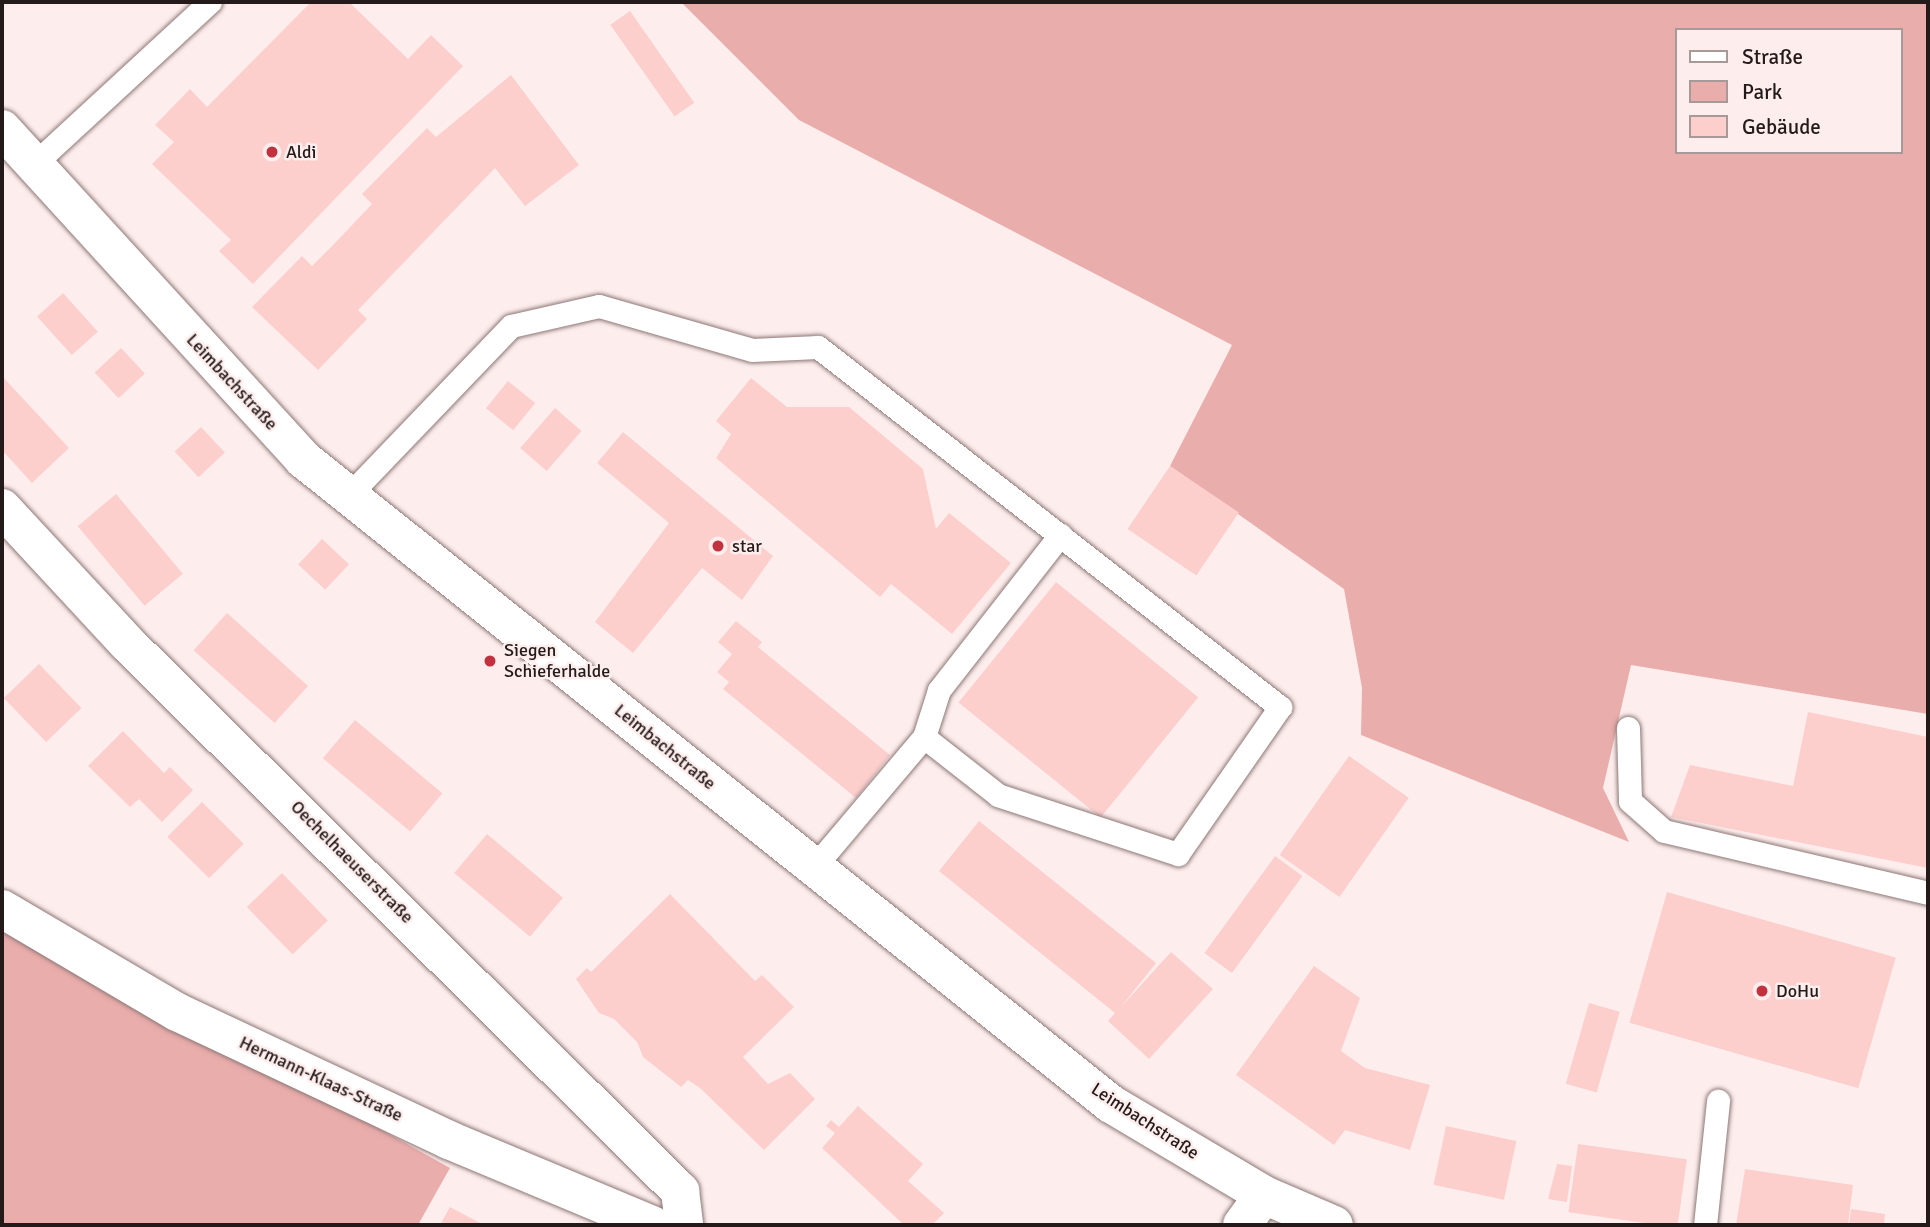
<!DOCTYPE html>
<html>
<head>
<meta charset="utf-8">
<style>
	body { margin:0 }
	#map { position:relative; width:1930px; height:1227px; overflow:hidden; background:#fdeeed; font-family:Signika,sans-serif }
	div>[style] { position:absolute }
	.green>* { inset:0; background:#e9adab }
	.building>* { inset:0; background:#fccfcd; transform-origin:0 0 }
	.roads { filter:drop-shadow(0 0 2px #8d7776) drop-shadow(0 0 2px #8d7776) }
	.service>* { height:23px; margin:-11.5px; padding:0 11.5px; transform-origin:11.5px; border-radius:11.5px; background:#fff }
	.minor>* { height:38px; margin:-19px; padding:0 19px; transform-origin:19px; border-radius:19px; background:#fff }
	.secondary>* { height:38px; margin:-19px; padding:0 19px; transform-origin:19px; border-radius:19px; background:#fff }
	.dots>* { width:19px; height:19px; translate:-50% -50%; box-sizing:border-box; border:4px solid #fdeeed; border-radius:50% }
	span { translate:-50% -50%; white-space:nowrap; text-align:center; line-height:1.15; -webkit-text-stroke:5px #fdeeed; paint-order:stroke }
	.poi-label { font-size:18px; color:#231a19 }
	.left { translate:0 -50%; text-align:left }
	.street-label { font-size:18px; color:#231a19 }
	.frame { position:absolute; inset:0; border:4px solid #231a19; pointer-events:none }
	.legend { position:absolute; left:1675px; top:28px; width:228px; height:126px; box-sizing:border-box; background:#fdeeed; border:2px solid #a69998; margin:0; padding:9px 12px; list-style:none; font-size:21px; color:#231a19 }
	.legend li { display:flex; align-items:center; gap:14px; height:35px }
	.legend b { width:35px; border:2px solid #a69998 }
</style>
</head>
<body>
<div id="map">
	<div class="green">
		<i style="clip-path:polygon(evenodd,681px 2px,1928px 2px,1928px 714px,1631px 665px,1603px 788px,1629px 842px,1361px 735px,1362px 688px,1344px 589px,1170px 466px,1232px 345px,799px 120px,681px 2px,1676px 30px,1900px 30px,1900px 152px,1676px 152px,1676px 30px)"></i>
		<i style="clip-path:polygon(2px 918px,450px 1168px,418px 1225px,2px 1225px)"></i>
	</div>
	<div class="building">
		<i style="clip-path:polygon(311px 2px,349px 2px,408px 59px,431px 35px,463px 66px,253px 284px,219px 251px,231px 240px,152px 164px,174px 142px,155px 125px,190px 89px,207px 107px)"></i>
		<i style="left:630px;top:11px;width:112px;height:24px;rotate:55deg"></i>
		<i style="clip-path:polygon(511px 75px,579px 165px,525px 206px,495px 168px,358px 310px,367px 319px,318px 370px,252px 307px,302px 256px,312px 266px,334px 244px,372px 204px,362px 194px,427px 128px,436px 137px)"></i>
		<i style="left:63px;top:293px;width:52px;height:35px;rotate:48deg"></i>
		<i style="left:121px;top:348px;width:35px;height:36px;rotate:47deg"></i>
		<i style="clip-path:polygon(2px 376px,69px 448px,32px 483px,2px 450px)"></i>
		<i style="clip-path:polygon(751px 378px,787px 407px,849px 407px,923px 469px,936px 529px,949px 513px,1011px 563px,952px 634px,891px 584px,880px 597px,716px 458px,731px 434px,716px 421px)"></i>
		<i style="left:508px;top:381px;width:35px;height:35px;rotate:39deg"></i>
		<i style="left:555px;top:408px;width:35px;height:53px;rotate:41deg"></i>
		<i style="left:201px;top:427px;width:35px;height:36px;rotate:47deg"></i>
		<i style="clip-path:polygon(623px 432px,773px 556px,742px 600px,702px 568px,633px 653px,595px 622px,669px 523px,597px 463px)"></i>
		<i style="left:1170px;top:466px;width:83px;height:76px;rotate:34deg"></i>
		<i style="left:116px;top:494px;width:104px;height:50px;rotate:50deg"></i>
		<i style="left:322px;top:539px;width:37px;height:35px;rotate:43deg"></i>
		<i style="left:1056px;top:582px;width:183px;height:155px;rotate:39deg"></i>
		<i style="left:227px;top:613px;width:109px;height:50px;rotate:42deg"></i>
		<i style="clip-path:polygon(736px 621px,762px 642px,758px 647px,890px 755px,856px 798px,723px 689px,729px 682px,717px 672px,732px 654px,718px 642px)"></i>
		<i style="left:39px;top:664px;width:61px;height:49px;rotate:46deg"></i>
		<i style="clip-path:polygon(1808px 712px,1928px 737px,1928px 868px,1671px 817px,1690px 765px,1793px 786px)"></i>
		<i style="left:355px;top:720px;width:114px;height:50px;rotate:40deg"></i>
		<i style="clip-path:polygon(123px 731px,164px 773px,170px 767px,193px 790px,162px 822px,139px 799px,130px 807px,88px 766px)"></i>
		<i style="left:1349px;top:756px;width:73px;height:121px;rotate:35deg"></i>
		<i style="left:202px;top:802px;width:59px;height:49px;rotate:45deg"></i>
		<i style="clip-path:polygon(979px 821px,1156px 963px,1121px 1007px,1171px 952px,1213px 989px,1149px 1059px,1108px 1021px,1115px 1013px,939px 871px)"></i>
		<i style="left:487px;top:834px;width:99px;height:51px;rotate:40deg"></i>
		<i style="left:1275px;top:856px;width:34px;height:120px;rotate:36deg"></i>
		<i style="left:282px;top:873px;width:66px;height:49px;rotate:46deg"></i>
		<i style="left:1667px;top:892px;width:238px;height:136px;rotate:16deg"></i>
		<i style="clip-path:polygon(670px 894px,755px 981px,762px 975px,794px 1007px,743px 1057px,768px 1084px,790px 1073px,815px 1099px,764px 1150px,700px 1088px,688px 1080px,681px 1087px,643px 1057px,637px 1042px,614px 1019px,599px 1013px,576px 979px,587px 968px,591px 972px)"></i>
		<i style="clip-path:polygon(1314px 966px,1360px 998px,1341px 1051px,1365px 1068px,1430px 1085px,1410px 1150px,1345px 1130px,1334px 1145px,1236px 1075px)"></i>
		<i style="left:1589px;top:1003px;width:32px;height:84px;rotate:16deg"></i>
		<i style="clip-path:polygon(858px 1106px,923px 1164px,908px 1181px,944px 1213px,932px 1225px,904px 1225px,822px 1148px,835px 1133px,826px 1126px,831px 1120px,839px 1127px)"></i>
		<i style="left:1446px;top:1126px;width:72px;height:60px;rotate:12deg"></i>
		<i style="left:1578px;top:1144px;width:110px;height:69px;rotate:8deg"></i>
		<i style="clip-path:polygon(1557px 1164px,1572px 1166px,1567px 1202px,1548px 1199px)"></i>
		<i style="clip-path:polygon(1745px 1169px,1853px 1185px,1848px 1225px,1736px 1225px)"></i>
		<i style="clip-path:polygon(450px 1207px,484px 1225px,440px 1225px)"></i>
		<i style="clip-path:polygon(1851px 1209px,1885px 1214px,1884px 1225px,1849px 1225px)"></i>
	</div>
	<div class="roads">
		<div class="service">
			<i style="left:32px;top:166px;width:242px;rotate:-42.7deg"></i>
			<i style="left:349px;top:495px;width:234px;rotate:-46.2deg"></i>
			<i style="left:511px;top:326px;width:90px;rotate:-12.8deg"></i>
			<i style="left:599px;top:306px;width:159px;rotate:16deg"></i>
			<i style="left:752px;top:350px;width:66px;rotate:-2.6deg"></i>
			<i style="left:818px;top:347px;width:586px;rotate:37.93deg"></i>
			<i style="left:1280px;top:707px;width:179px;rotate:124.8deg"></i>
			<i style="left:1178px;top:854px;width:189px;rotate:-161.9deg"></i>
			<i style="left:998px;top:795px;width:94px;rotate:-141.9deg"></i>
			<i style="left:1628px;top:728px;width:73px;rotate:88.4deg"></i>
			<i style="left:1630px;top:801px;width:45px;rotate:41.4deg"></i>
			<i style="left:1664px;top:831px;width:271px;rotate:13.2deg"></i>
			<i style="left:814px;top:867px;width:170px;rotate:-49.8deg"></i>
			<i style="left:924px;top:737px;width:49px;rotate:-72.3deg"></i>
			<i style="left:939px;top:690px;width:197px;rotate:-52deg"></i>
			<i style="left:1705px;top:1225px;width:125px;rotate:-84deg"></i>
		</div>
		<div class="minor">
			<i style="left:2px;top:508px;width:184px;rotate:47.2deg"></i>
			<i style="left:127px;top:643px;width:779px;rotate:44.74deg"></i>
			<i style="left:680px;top:1191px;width:34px;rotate:83deg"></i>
			<i style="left:2px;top:909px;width:203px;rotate:30.5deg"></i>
			<i style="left:177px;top:1012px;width:301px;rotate:25.2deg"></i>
			<i style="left:449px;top:1140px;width:220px;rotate:22.7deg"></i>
			<i style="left:1242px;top:1225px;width:37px;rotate:-54deg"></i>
		</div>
		<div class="secondary">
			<i style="left:2px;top:129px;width:447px;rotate:47.6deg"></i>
			<i style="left:303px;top:459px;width:1034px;rotate:38.6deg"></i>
			<i style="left:1111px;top:1104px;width:178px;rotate:30.7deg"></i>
			<i style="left:1264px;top:1195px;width:76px;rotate:23.2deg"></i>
		</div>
	</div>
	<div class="dots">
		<i style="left:272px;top:152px;background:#c2323e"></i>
		<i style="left:718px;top:546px;background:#c2323e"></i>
		<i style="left:490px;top:661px;background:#c2323e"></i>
		<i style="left:1762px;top:991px;background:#c2323e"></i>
	</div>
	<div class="poi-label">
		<span class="left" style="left:286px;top:152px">Aldi</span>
		<span class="left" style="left:732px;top:546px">star</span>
		<span class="left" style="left:504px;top:661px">Siegen<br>Schieferhalde</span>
		<span class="left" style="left:1776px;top:991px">DoHu</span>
	</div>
	<div class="street-label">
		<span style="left:232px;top:382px;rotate:47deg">Leimbachstraße</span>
		<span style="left:665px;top:747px;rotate:39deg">Leimbachstraße</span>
		<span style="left:352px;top:862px;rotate:45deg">Oechelhaeuserstraße</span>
		<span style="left:321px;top:1079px;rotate:25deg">Hermann-Klaas-Straße</span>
		<span style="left:1145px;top:1121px;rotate:33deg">Leimbachstraße</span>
	</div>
	<div class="frame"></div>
	<ul class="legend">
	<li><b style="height:9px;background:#fff"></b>Straße</li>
	<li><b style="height:19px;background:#e9adab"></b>Park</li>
	<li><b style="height:19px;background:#fccfcd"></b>Gebäude</li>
	</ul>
</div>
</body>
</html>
